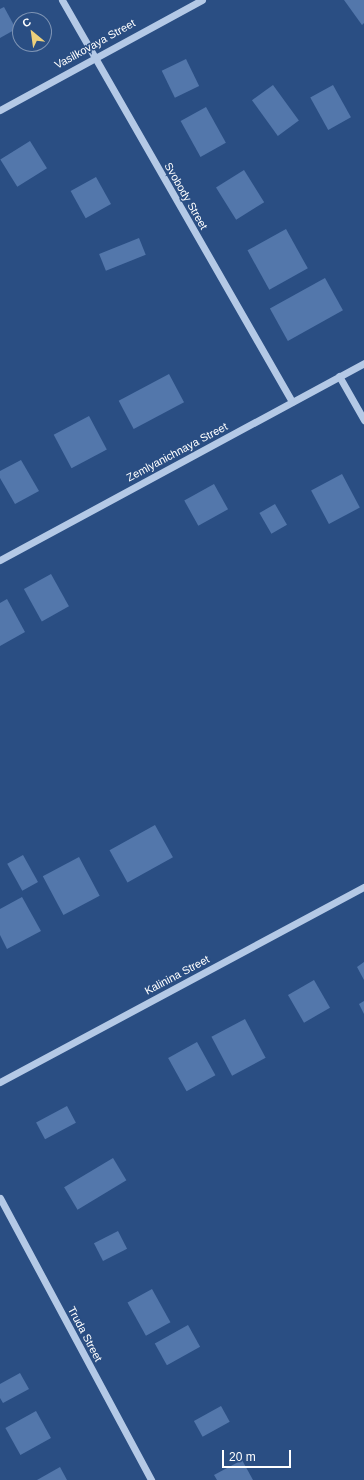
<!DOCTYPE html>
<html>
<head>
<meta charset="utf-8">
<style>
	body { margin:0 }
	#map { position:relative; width:364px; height:1480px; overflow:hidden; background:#2a4e83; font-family:Helvetica,sans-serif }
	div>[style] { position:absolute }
	.building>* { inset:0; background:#5377ab; transform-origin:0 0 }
	.minor>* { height:7px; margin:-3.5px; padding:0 3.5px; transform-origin:3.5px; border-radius:3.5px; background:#b4c9e6 }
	span { translate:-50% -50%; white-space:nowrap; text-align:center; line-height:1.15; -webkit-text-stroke:3px #2a4e83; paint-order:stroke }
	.street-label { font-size:11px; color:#fff }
	.north { position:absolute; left:12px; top:12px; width:40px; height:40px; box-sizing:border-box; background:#2a4e83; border:1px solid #7f95b5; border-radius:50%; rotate:331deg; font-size:11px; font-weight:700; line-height:16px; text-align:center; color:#fff }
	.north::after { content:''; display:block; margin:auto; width:14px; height:18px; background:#ecd07c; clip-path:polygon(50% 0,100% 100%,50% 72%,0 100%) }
	.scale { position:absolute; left:222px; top:1450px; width:69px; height:18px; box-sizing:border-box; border:2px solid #fff; border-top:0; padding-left:5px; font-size:12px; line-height:14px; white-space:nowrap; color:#fff; -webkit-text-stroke:3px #2a4e83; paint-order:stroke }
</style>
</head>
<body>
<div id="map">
	<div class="building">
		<i style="clip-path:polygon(344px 0,364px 0,364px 23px,362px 25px)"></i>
		<i style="clip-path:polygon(4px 7px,16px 29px,0 38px,0 9px)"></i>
		<i style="left:186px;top:59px;width:30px;height:27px;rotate:64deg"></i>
		<i style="left:273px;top:85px;width:44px;height:26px;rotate:54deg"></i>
		<i style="left:333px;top:85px;width:37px;height:26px;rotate:61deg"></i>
		<i style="left:206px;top:107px;width:41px;height:29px;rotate:61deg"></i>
		<i style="left:30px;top:141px;width:32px;height:35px;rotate:58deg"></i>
		<i style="left:244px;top:170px;width:38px;height:33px;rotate:58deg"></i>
		<i style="left:96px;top:177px;width:31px;height:29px;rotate:61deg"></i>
		<i style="left:286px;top:229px;width:45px;height:44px;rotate:61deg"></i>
		<i style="left:139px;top:238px;width:18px;height:43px;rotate:68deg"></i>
		<i style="left:325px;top:278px;width:37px;height:63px;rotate:61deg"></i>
		<i style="left:169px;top:374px;width:32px;height:57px;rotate:62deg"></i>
		<i style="left:89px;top:416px;width:38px;height:40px;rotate:62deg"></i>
		<i style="clip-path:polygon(21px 460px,39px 491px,15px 504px,0 478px,0 471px)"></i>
		<i style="left:342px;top:474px;width:38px;height:35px;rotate:62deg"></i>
		<i style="left:214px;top:484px;width:29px;height:34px;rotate:61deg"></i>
		<i style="left:275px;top:504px;width:24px;height:18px;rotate:60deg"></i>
		<i style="left:51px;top:574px;width:37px;height:31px;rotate:61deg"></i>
		<i style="clip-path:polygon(7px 599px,25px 632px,0 646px,0 603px)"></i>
		<i style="left:155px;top:825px;width:37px;height:52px;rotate:61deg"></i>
		<i style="left:23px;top:855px;width:31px;height:18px;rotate:61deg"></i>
		<i style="left:79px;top:857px;width:44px;height:41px;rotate:62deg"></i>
		<i style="clip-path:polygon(22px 897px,41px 931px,7px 949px,0 935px,0 909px)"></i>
		<i style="clip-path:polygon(364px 962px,364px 980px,357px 967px)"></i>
		<i style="left:314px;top:980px;width:32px;height:30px;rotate:60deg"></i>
		<i style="clip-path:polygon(364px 1001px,364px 1014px,359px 1004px)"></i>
		<i style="left:245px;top:1019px;width:44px;height:38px;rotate:62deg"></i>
		<i style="left:197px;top:1042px;width:38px;height:33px;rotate:61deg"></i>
		<i style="left:67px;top:1106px;width:19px;height:35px;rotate:62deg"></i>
		<i style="left:113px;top:1158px;width:26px;height:57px;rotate:59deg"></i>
		<i style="left:118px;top:1231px;width:20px;height:27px;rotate:63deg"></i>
		<i style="left:152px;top:1289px;width:38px;height:28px;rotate:61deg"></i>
		<i style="left:188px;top:1325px;width:25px;height:38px;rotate:61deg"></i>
		<i style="clip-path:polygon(20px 1373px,29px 1389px,3px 1403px,0 1398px,0 1384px)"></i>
		<i style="left:221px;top:1406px;width:18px;height:31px;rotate:61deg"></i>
		<i style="left:36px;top:1411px;width:31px;height:35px;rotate:61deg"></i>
		<i style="clip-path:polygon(242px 1460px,253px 1480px,217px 1480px,214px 1475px)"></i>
		<i style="clip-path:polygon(60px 1467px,67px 1480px,37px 1480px)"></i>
	</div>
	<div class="minor">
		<i style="left:62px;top:0;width:463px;rotate:60.2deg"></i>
		<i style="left:0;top:110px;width:230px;rotate:-28.6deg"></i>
		<i style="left:339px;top:376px;width:51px;rotate:60.4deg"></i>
		<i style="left:0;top:560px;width:414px;rotate:-28.4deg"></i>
		<i style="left:0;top:1082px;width:413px;rotate:-28.2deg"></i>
		<i style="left:0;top:1198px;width:320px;rotate:61.8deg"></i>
	</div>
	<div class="street-label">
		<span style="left:95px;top:44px;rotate:-29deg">Vasilkovaya Street</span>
		<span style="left:186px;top:196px;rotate:60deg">Svobody Street</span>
		<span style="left:177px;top:452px;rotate:-28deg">Zemlyanichnaya Street</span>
		<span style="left:177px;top:975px;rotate:-28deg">Kalinina Street</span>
		<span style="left:85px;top:1334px;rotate:62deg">Truda Street</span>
	</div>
	<div class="north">С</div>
	<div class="scale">20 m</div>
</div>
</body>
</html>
